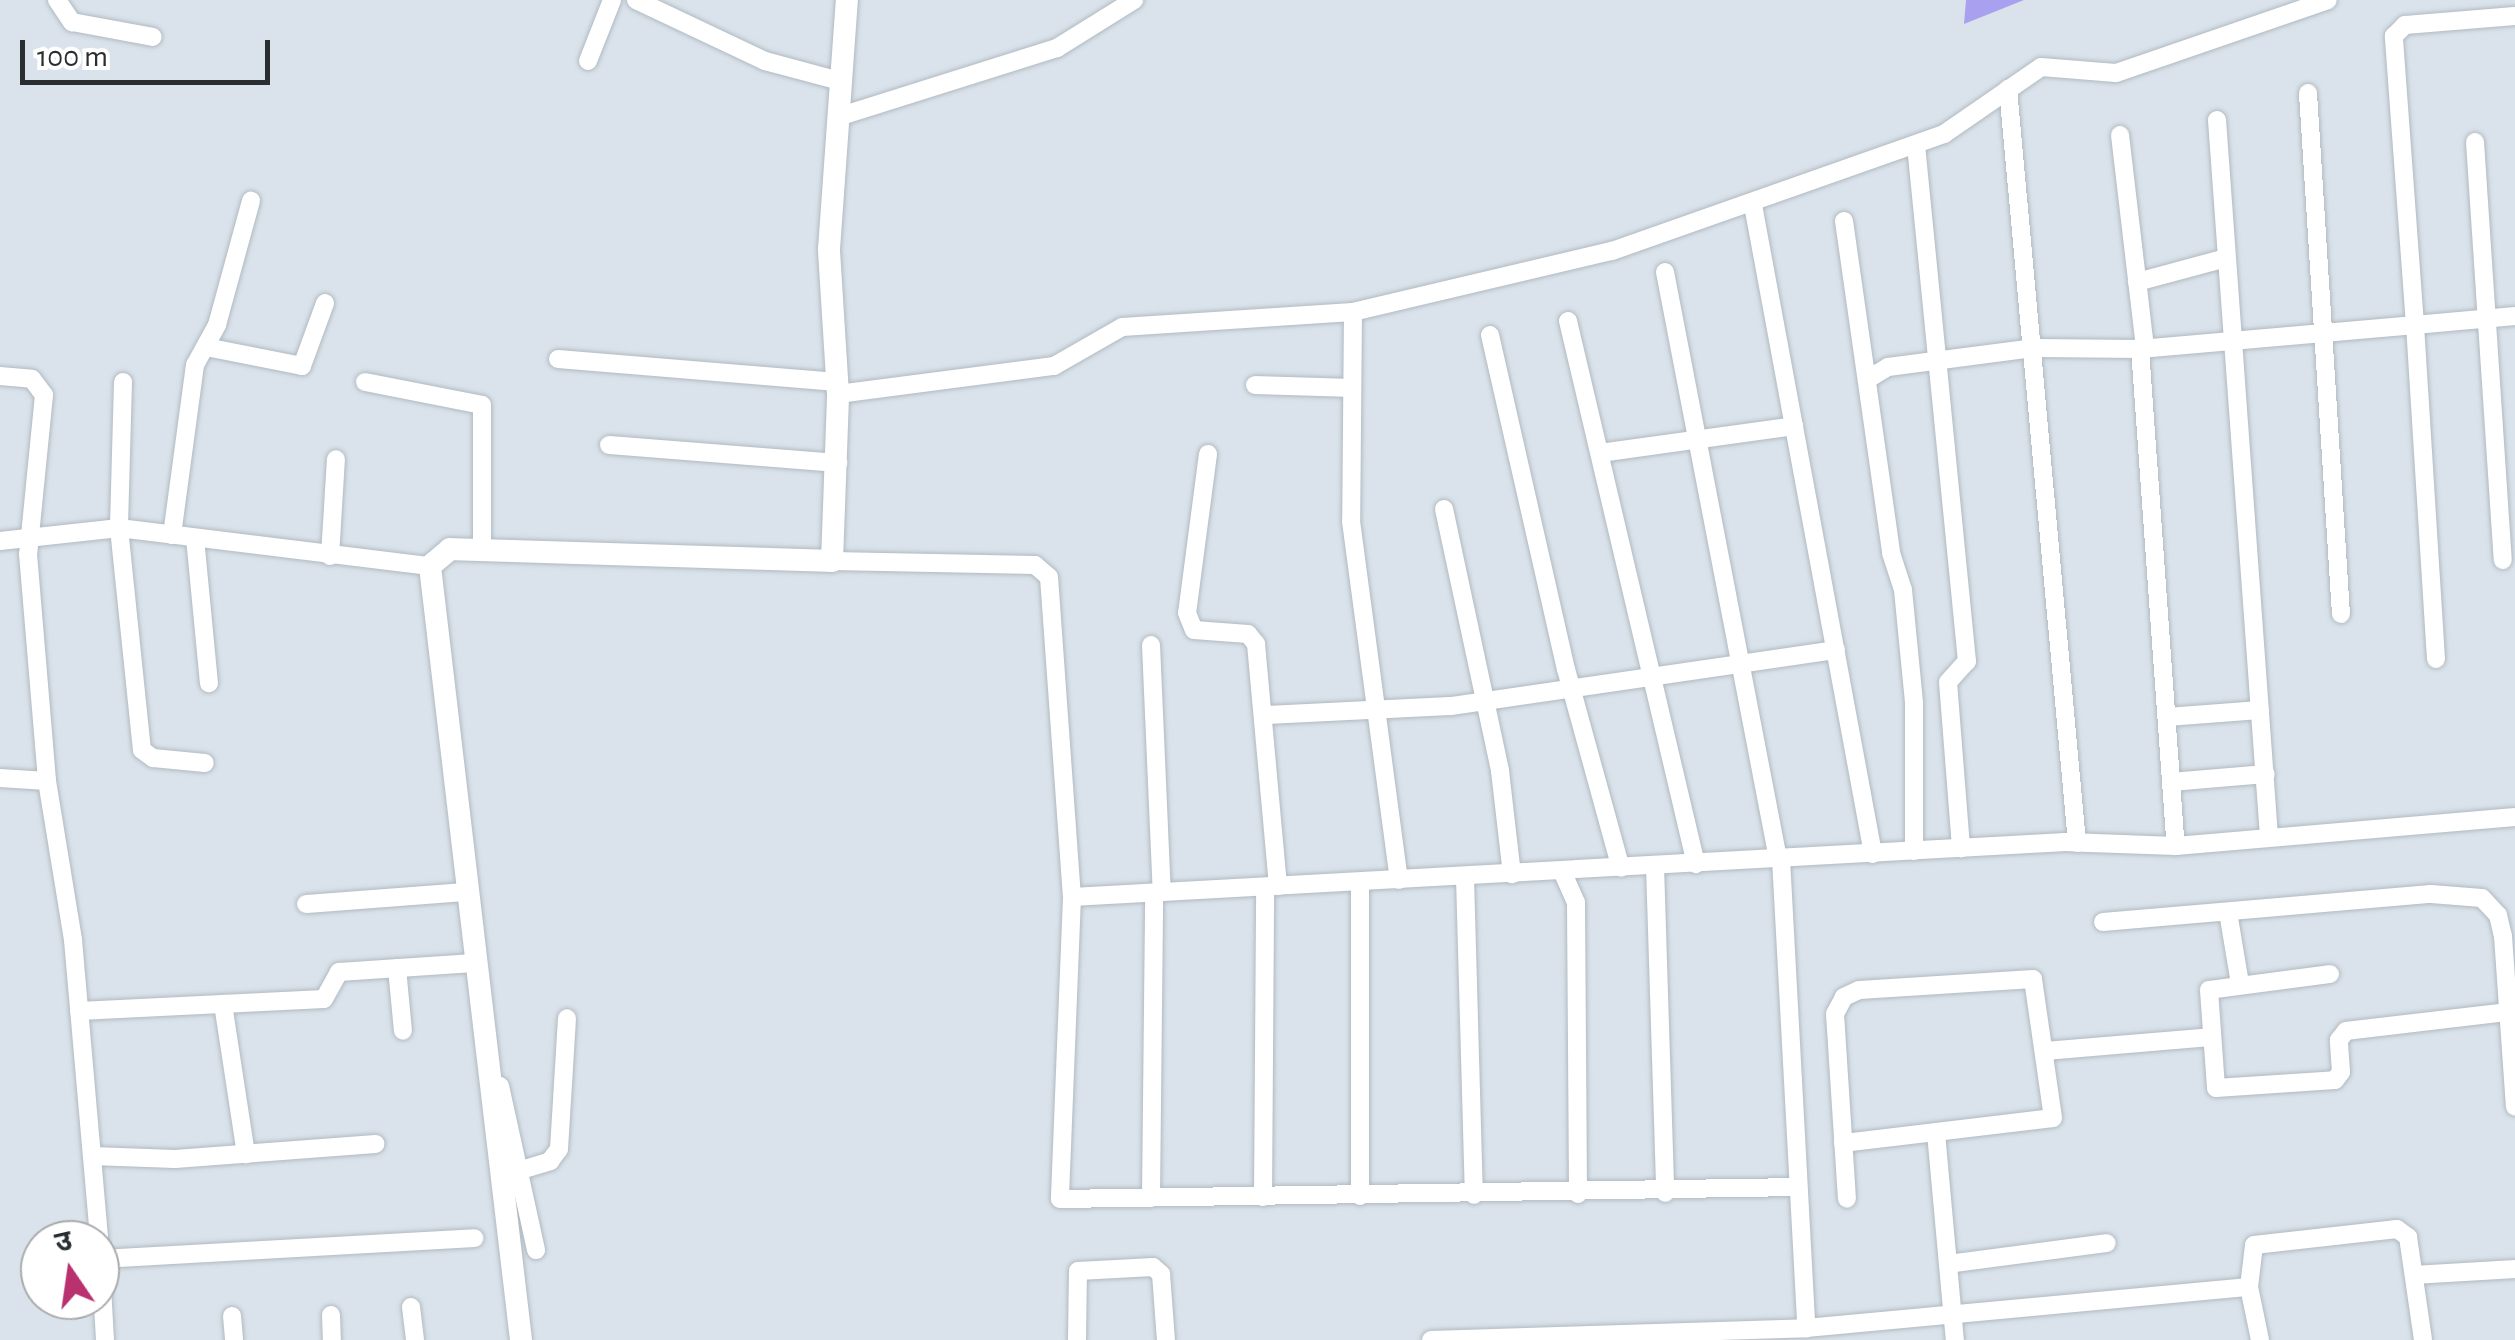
<!DOCTYPE html>
<html>
<head>
<meta charset="utf-8">
<style>
	body { margin:0 }
	#map { position:relative; width:2515px; height:1340px; overflow:hidden; background:#dae3eb; font-family:"Alegreya Sans","Noto Sans Devanagari",sans-serif }
	div>[style] { position:absolute }
	.forest>* { inset:0; background:#a9a0ef }
	.roads { filter:drop-shadow(0 0 2px #b1bac1) drop-shadow(0 0 2px #b1bac1) }
	.minor>* { height:18px; margin:-9px; padding:0 9px; transform-origin:9px; border-radius:9px; background:#fff }
	.tertiary>* { height:22px; margin:-11px; padding:0 11px; transform-origin:11px; border-radius:11px; background:#fff }
	span { translate:-50% -50%; white-space:nowrap; text-align:center; line-height:1.15; -webkit-text-stroke:8px #fff; paint-order:stroke }
	.north { position:absolute; left:20px; top:1220px; width:100px; height:100px; box-sizing:border-box; background:#fff; border:2px solid #aaabad; border-radius:50%; rotate:347deg; font-size:28px; font-weight:700; line-height:40px; text-align:center; color:#2a2e31 }
	.north::after { content:''; display:block; margin:auto; width:35px; height:45px; background:#b9316f; clip-path:polygon(50% 0,100% 100%,50% 72%,0 100%) }
	.scale { position:absolute; left:20px; top:40px; width:250px; height:45px; box-sizing:border-box; border:5px solid #2a2e31; border-top:0; padding-left:12px; font-size:30px; line-height:35px; white-space:nowrap; color:#2a2e31; -webkit-text-stroke:8px #fff; paint-order:stroke }
</style>
</head>
<body>
<div id="map">
	<div class="forest">
		<i style="clip-path:polygon(1966px 0,2024px 0,1964px 24px)"></i>
	</div>
	<div class="roads">
		<div class="minor">
			<i style="left:57px;top:0;width:27px;rotate:56deg"></i>
			<i style="left:72px;top:22px;width:82px;rotate:10.5deg"></i>
			<i style="left:636px;top:0;width:143px;rotate:25.3deg"></i>
			<i style="left:765px;top:61px;width:73px;rotate:15deg"></i>
			<i style="left:588px;top:61px;width:66px;rotate:-68.5deg"></i>
			<i style="left:2008px;top:89px;width:757px;rotate:84.77deg"></i>
			<i style="left:2308px;top:93px;width:522px;rotate:86.38deg"></i>
			<i style="left:838px;top:117px;width:230px;rotate:-17.5deg"></i>
			<i style="left:1057px;top:48px;width:91px;rotate:-31.9deg"></i>
			<i style="left:2217px;top:120px;width:719px;rotate:85.85deg"></i>
			<i style="left:2120px;top:135px;width:214px;rotate:83.3deg"></i>
			<i style="left:2475px;top:142px;width:419px;rotate:86.2deg"></i>
			<i style="left:1916px;top:145px;width:519px;rotate:84.36deg"></i>
			<i style="left:1967px;top:661px;width:28px;rotate:132deg"></i>
			<i style="left:1948px;top:682px;width:167px;rotate:85.5deg"></i>
			<i style="left:1753px;top:205px;width:660px;rotate:79.52deg"></i>
			<i style="left:1844px;top:221px;width:335px;rotate:81.9deg"></i>
			<i style="left:1891px;top:553px;width:39px;rotate:72deg"></i>
			<i style="left:1903px;top:590px;width:114px;rotate:84.4deg"></i>
			<i style="left:1914px;top:703px;width:148px;rotate:90deg"></i>
			<i style="left:1665px;top:272px;width:598px;rotate:79.1deg"></i>
			<i style="left:2137px;top:282px;width:92px;rotate:-15.1deg"></i>
			<i style="left:1353px;top:312px;width:209px;rotate:90.5deg"></i>
			<i style="left:1351px;top:521px;width:362px;rotate:82.4deg"></i>
			<i style="left:1568px;top:321px;width:558px;rotate:76.74deg"></i>
			<i style="left:1490px;top:335px;width:343px;rotate:77.2deg"></i>
			<i style="left:1566px;top:669px;width:206px;rotate:74.6deg"></i>
			<i style="left:206px;top:347px;width:98px;rotate:11.2deg"></i>
			<i style="left:302px;top:366px;width:67px;rotate:-69.9deg"></i>
			<i style="left:2140px;top:349px;width:498px;rotate:85.9deg"></i>
			<i style="left:558px;top:359px;width:280px;rotate:4.7deg"></i>
			<i style="left:0;top:376px;width:32px;rotate:5deg"></i>
			<i style="left:32px;top:379px;width:20px;rotate:53deg"></i>
			<i style="left:44px;top:395px;width:160px;rotate:95.7deg"></i>
			<i style="left:28px;top:554px;width:228px;rotate:85.2deg"></i>
			<i style="left:47px;top:781px;width:161px;rotate:80.7deg"></i>
			<i style="left:73px;top:940px;width:301px;rotate:85deg"></i>
			<i style="left:1868px;top:379px;width:23px;rotate:-31deg"></i>
			<i style="left:1888px;top:367px;width:148px;rotate:-7.4deg"></i>
			<i style="left:2035px;top:348px;width:105px;rotate:0.5deg"></i>
			<i style="left:2140px;top:349px;width:276px;rotate:-5deg"></i>
			<i style="left:2415px;top:325px;width:290px;rotate:-94.2deg"></i>
			<i style="left:2394px;top:36px;width:16px;rotate:-45deg"></i>
			<i style="left:2405px;top:25px;width:110px;rotate:-4.7deg"></i>
			<i style="left:123px;top:382px;width:146px;rotate:91.6deg"></i>
			<i style="left:119px;top:528px;width:223px;rotate:84.1deg"></i>
			<i style="left:142px;top:750px;width:14px;rotate:36deg"></i>
			<i style="left:153px;top:758px;width:52px;rotate:5.5deg"></i>
			<i style="left:365px;top:382px;width:119px;rotate:11.1deg"></i>
			<i style="left:482px;top:405px;width:145px;rotate:90deg"></i>
			<i style="left:1255px;top:385px;width:97px;rotate:1.8deg"></i>
			<i style="left:838px;top:394px;width:218px;rotate:-7.4deg"></i>
			<i style="left:1054px;top:366px;width:78px;rotate:-29.8deg"></i>
			<i style="left:1122px;top:327px;width:231px;rotate:-3.7deg"></i>
			<i style="left:1353px;top:312px;width:266px;rotate:-13.3deg"></i>
			<i style="left:1612px;top:251px;width:352px;rotate:-19.4deg"></i>
			<i style="left:1944px;top:134px;width:118px;rotate:-34.6deg"></i>
			<i style="left:2041px;top:67px;width:75px;rotate:4.6deg"></i>
			<i style="left:2116px;top:73px;width:224px;rotate:-19deg"></i>
			<i style="left:609px;top:445px;width:230px;rotate:4.5deg"></i>
			<i style="left:1600px;top:453px;width:196px;rotate:-7.9deg"></i>
			<i style="left:1208px;top:454px;width:160px;rotate:97.5deg"></i>
			<i style="left:1187px;top:613px;width:18px;rotate:68deg"></i>
			<i style="left:1194px;top:630px;width:54px;rotate:4.2deg"></i>
			<i style="left:1248px;top:634px;width:13px;rotate:51deg"></i>
			<i style="left:1256px;top:644px;width:243px;rotate:84.8deg"></i>
			<i style="left:1444px;top:509px;width:268px;rotate:77.9deg"></i>
			<i style="left:1500px;top:771px;width:104px;rotate:83.4deg"></i>
			<i style="left:172px;top:535px;width:172px;rotate:-82.3deg"></i>
			<i style="left:195px;top:365px;width:46px;rotate:-61.2deg"></i>
			<i style="left:217px;top:325px;width:129px;rotate:-74.7deg"></i>
			<i style="left:195px;top:538px;width:146px;rotate:84.5deg"></i>
			<i style="left:0;top:541px;width:120px;rotate:-6.2deg"></i>
			<i style="left:119px;top:528px;width:313px;rotate:7deg"></i>
			<i style="left:330px;top:556px;width:97px;rotate:-86.5deg"></i>
			<i style="left:832px;top:561px;width:203px;rotate:1.1deg"></i>
			<i style="left:1035px;top:565px;width:18px;rotate:41deg"></i>
			<i style="left:1049px;top:577px;width:321px;rotate:85.9deg"></i>
			<i style="left:1072px;top:897px;width:302px;rotate:92.3deg"></i>
			<i style="left:1060px;top:1199px;width:737px;rotate:-0.93deg"></i>
			<i style="left:1151px;top:645px;width:247px;rotate:87.5deg"></i>
			<i style="left:2436px;top:659px;width:335px;rotate:-93.6deg"></i>
			<i style="left:2415px;top:325px;width:100px;rotate:-5.1deg"></i>
			<i style="left:1266px;top:715px;width:185px;rotate:-2.8deg"></i>
			<i style="left:1451px;top:706px;width:389px;rotate:-8.3deg"></i>
			<i style="left:2167px;top:717px;width:93px;rotate:-4.3deg"></i>
			<i style="left:0;top:778px;width:47px;rotate:3.7deg"></i>
			<i style="left:2171px;top:782px;width:95px;rotate:-4.8deg"></i>
			<i style="left:1781px;top:859px;width:470px;rotate:86.9deg"></i>
			<i style="left:1655px;top:866px;width:327px;rotate:88.2deg"></i>
			<i style="left:1562px;top:871px;width:34px;rotate:66deg"></i>
			<i style="left:1576px;top:902px;width:292px;rotate:89.6deg"></i>
			<i style="left:1465px;top:877px;width:318px;rotate:88.4deg"></i>
			<i style="left:1360px;top:882px;width:314px;rotate:90deg"></i>
			<i style="left:1072px;top:897px;width:995px;rotate:-3.17deg"></i>
			<i style="left:2065px;top:842px;width:111px;rotate:2.1deg"></i>
			<i style="left:2176px;top:846px;width:340px;rotate:-4.9deg"></i>
			<i style="left:306px;top:904px;width:160px;rotate:-4.3deg"></i>
			<i style="left:2228px;top:912px;width:73px;rotate:80.5deg"></i>
			<i style="left:2103px;top:922px;width:329px;rotate:-4.9deg"></i>
			<i style="left:2431px;top:894px;width:51px;rotate:4.5deg"></i>
			<i style="left:2482px;top:898px;width:23px;rotate:47deg"></i>
			<i style="left:2498px;top:915px;width:22px;rotate:77deg"></i>
			<i style="left:2503px;top:936px;width:171px;rotate:86deg"></i>
			<i style="left:397px;top:968px;width:63px;rotate:84.6deg"></i>
			<i style="left:2330px;top:974px;width:122px;rotate:172.5deg"></i>
			<i style="left:2209px;top:990px;width:98px;rotate:85.9deg"></i>
			<i style="left:2216px;top:1088px;width:119px;rotate:-3.8deg"></i>
			<i style="left:2335px;top:1080px;width:10px;rotate:-53deg"></i>
			<i style="left:2341px;top:1072px;width:32px;rotate:-94deg"></i>
			<i style="left:2339px;top:1040px;width:11px;rotate:-52deg"></i>
			<i style="left:2346px;top:1031px;width:163px;rotate:-6.7deg"></i>
			<i style="left:223px;top:1004px;width:152px;rotate:81.3deg"></i>
			<i style="left:79px;top:1011px;width:245px;rotate:-2.8deg"></i>
			<i style="left:324px;top:999px;width:31px;rotate:-61deg"></i>
			<i style="left:339px;top:972px;width:135px;rotate:-3.8deg"></i>
			<i style="left:2045px;top:1051px;width:166px;rotate:-4.8deg"></i>
			<i style="left:500px;top:1086px;width:168px;rotate:77.6deg"></i>
			<i style="left:1936px;top:1133px;width:208px;rotate:84.8deg"></i>
			<i style="left:1843px;top:1143px;width:211px;rotate:-6.8deg"></i>
			<i style="left:2053px;top:1118px;width:140px;rotate:-98.2deg"></i>
			<i style="left:2033px;top:979px;width:174px;rotate:176.4deg"></i>
			<i style="left:1859px;top:990px;width:17px;rotate:155deg"></i>
			<i style="left:1844px;top:997px;width:19px;rotate:118deg"></i>
			<i style="left:1835px;top:1014px;width:185px;rotate:86.3deg"></i>
			<i style="left:92px;top:1156px;width:83px;rotate:2.1deg"></i>
			<i style="left:175px;top:1159px;width:201px;rotate:-4.3deg"></i>
			<i style="left:518px;top:1171px;width:34px;rotate:-17deg"></i>
			<i style="left:550px;top:1161px;width:15px;rotate:-53deg"></i>
			<i style="left:559px;top:1149px;width:131px;rotate:-86.5deg"></i>
			<i style="left:1263px;top:1197px;width:310px;rotate:-89.6deg"></i>
			<i style="left:1151px;top:1198px;width:305px;rotate:-89.4deg"></i>
			<i style="left:100px;top:1251px;width:89px;rotate:86.8deg"></i>
			<i style="left:101px;top:1259px;width:374px;rotate:-3.2deg"></i>
			<i style="left:1948px;top:1264px;width:160px;rotate:-7.5deg"></i>
			<i style="left:2414px;top:1275px;width:101px;rotate:-3.4deg"></i>
			<i style="left:411px;top:1307px;width:33px;rotate:83deg"></i>
			<i style="left:331px;top:1315px;width:25px;rotate:88deg"></i>
			<i style="left:232px;top:1316px;width:24px;rotate:85deg"></i>
			<i style="left:1077px;top:1340px;width:69px;rotate:-89.2deg"></i>
			<i style="left:1078px;top:1271px;width:75px;rotate:-3.1deg"></i>
			<i style="left:1153px;top:1267px;width:11px;rotate:41deg"></i>
			<i style="left:1161px;top:1274px;width:66px;rotate:85.7deg"></i>
			<i style="left:1431px;top:1340px;width:375px;rotate:-1.8deg"></i>
			<i style="left:1806px;top:1328px;width:445px;rotate:-5.3deg"></i>
			<i style="left:2260px;top:1340px;width:54px;rotate:-101.7deg"></i>
			<i style="left:2249px;top:1287px;width:42px;rotate:-83.2deg"></i>
			<i style="left:2254px;top:1245px;width:144px;rotate:-6.4deg"></i>
			<i style="left:2397px;top:1229px;width:14px;rotate:36deg"></i>
			<i style="left:2408px;top:1237px;width:104px;rotate:81.7deg"></i>
		</div>
		<div class="tertiary">
			<i style="left:521px;top:1340px;width:779px;rotate:-96.71deg"></i>
			<i style="left:430px;top:566px;width:26px;rotate:-40deg"></i>
			<i style="left:450px;top:549px;width:382px;rotate:1.8deg"></i>
			<i style="left:832px;top:561px;width:167px;rotate:-87.9deg"></i>
			<i style="left:838px;top:394px;width:145px;rotate:-93.6deg"></i>
			<i style="left:829px;top:249px;width:250px;rotate:-85.9deg"></i>
		</div>
	</div>
	<div class="north">उ</div>
	<div class="scale">100 m</div>
</div>
</body>
</html>
